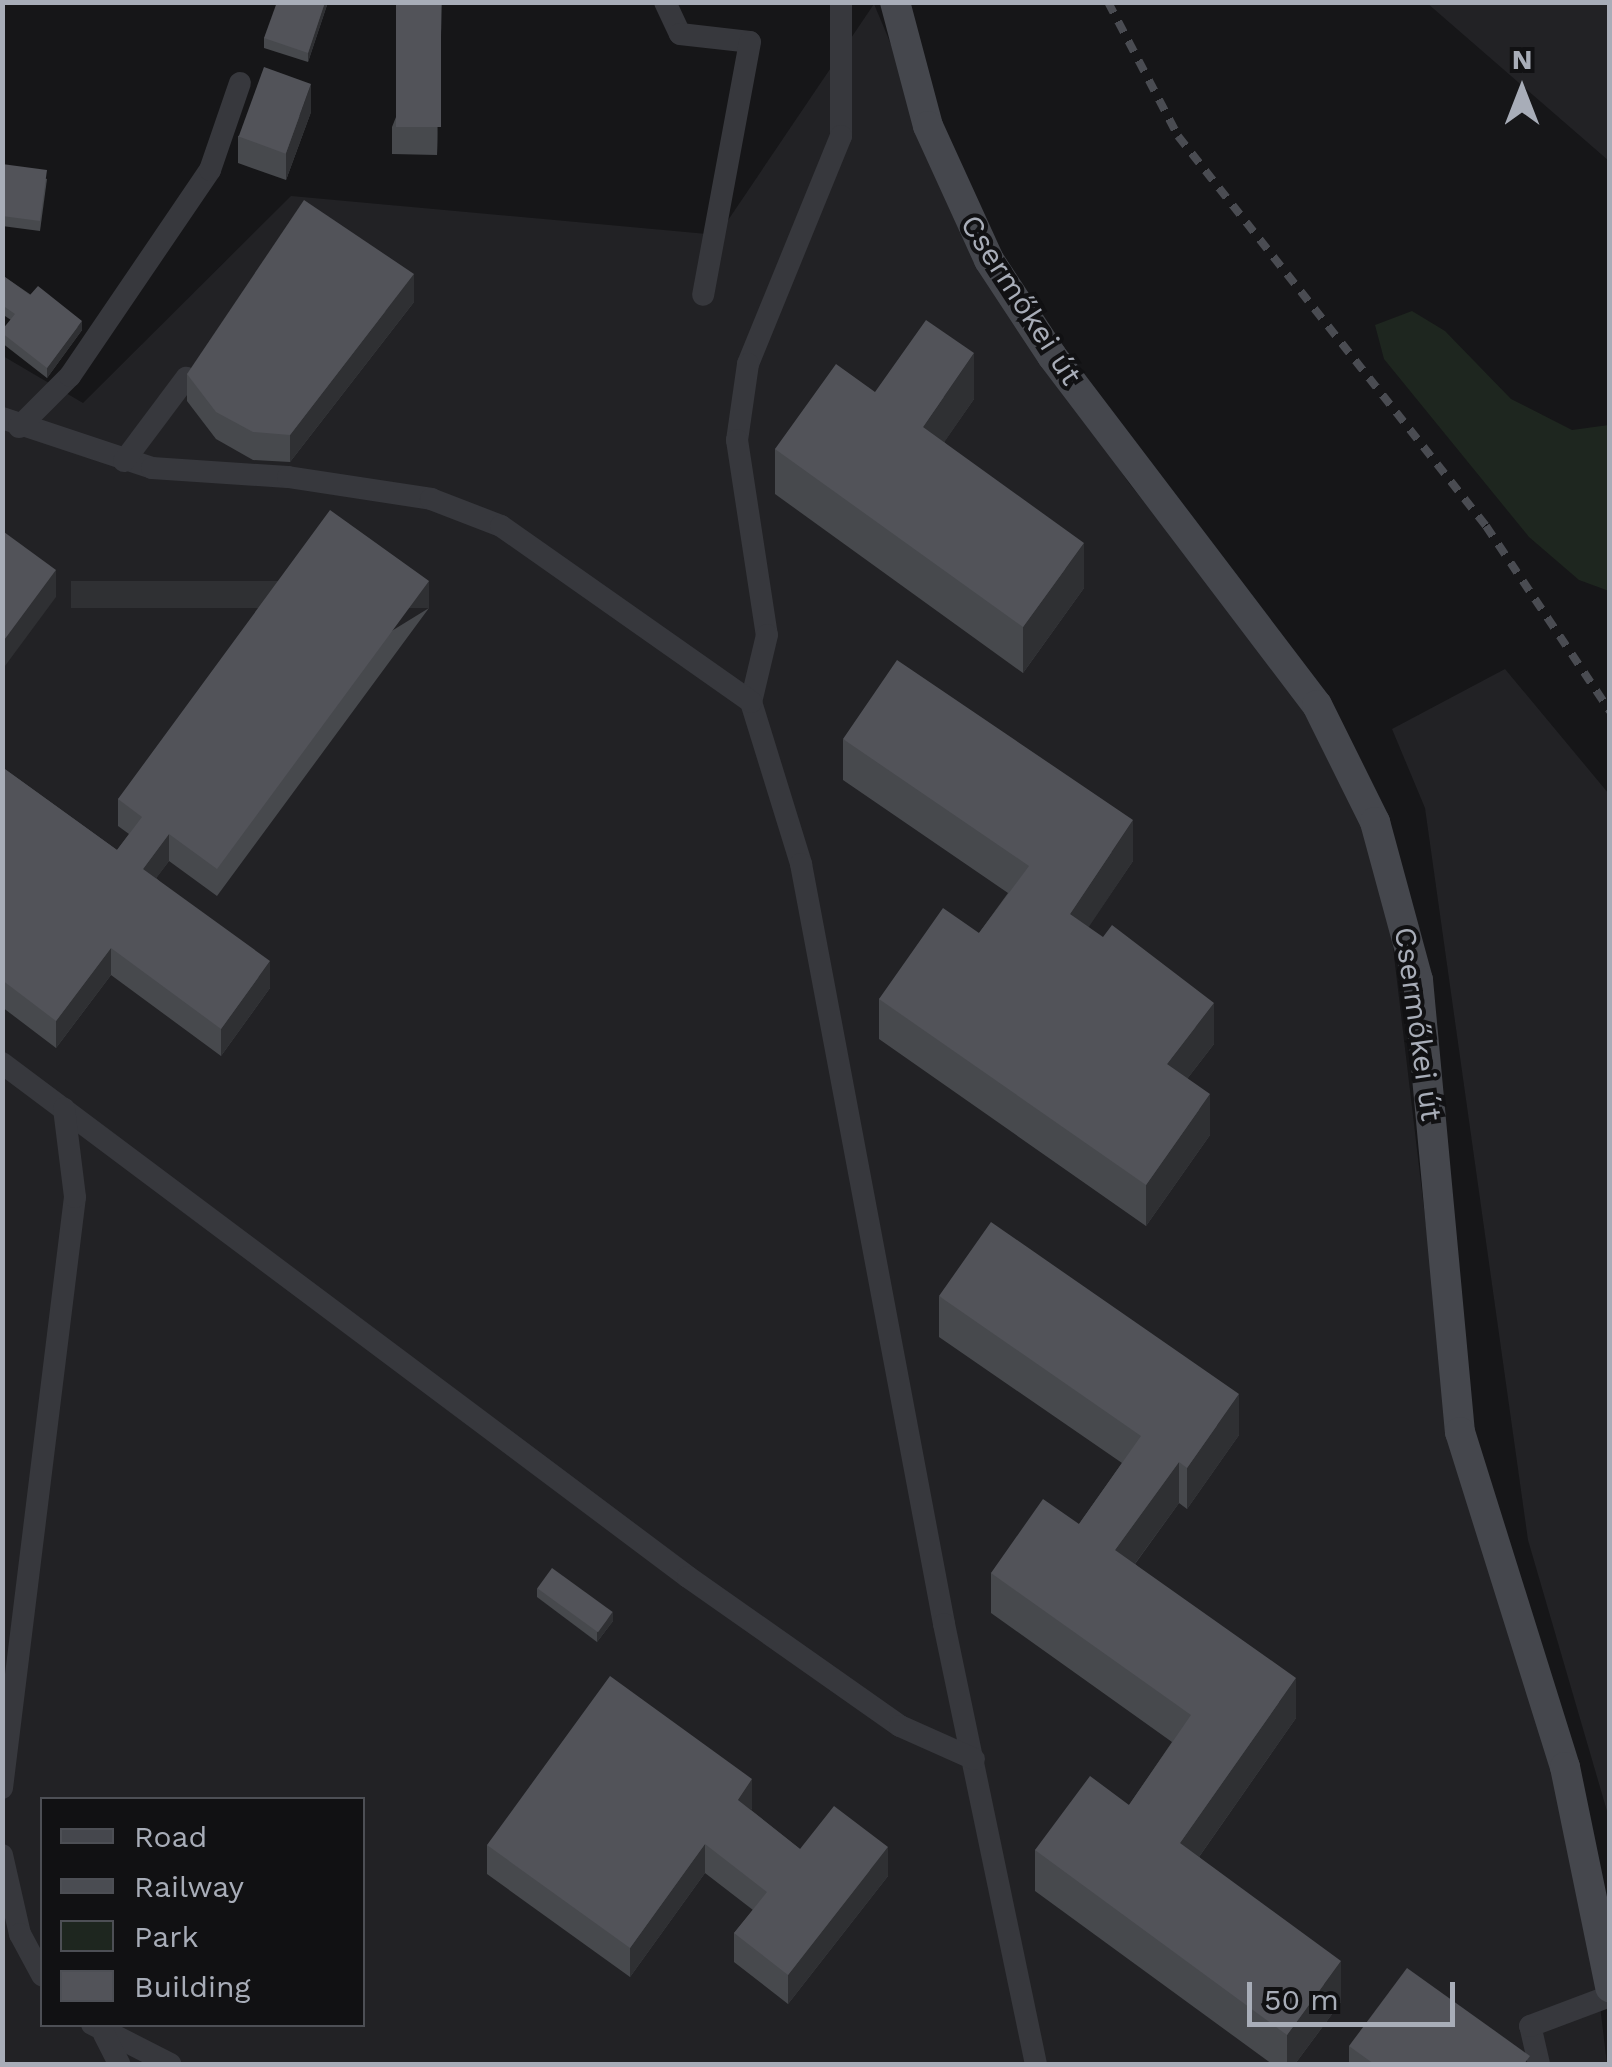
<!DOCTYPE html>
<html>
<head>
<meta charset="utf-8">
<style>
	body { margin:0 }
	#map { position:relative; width:1612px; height:2067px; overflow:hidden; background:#161618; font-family:"Work Sans",sans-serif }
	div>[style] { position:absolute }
	.built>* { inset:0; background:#222225 }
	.green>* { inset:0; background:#1e261f }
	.minor>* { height:22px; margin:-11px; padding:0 11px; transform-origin:11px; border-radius:11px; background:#37383d }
	.secondary>* { height:30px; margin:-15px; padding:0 15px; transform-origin:15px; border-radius:15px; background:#45474d }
	.rail>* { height:8px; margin-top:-4px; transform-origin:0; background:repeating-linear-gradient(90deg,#4a4c52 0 12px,transparent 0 22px) }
	.wall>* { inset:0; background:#47494d }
	.shaded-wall>* { inset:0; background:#2f3033; transform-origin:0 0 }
	.building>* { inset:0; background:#525359; transform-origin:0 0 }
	span { translate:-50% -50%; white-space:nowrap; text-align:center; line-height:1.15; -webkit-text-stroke:8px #111113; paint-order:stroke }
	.street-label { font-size:30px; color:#a8adb8 }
	.frame { position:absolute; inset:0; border:5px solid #a8adb8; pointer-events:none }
	.legend { position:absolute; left:40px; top:1797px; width:325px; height:230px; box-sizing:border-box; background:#111113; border:2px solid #4d4f55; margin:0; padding:12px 18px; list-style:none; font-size:30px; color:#a8adb8 }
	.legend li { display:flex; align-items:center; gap:20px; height:50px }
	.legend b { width:50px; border:2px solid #4d4f55 }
	.north { position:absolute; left:1472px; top:40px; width:100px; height:100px; -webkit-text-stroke:8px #111113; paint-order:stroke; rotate:0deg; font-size:28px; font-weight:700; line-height:40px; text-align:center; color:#a8adb8 }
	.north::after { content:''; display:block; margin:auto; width:35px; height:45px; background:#a8adb8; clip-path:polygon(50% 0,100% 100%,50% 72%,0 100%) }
	.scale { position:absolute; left:1247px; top:1982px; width:208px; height:45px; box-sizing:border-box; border:5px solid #a8adb8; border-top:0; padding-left:12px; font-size:30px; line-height:35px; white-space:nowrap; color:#a8adb8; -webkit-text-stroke:8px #111113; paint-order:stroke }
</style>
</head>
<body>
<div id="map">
	<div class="built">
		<i style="clip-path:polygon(1427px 3px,1609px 3px,1609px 161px)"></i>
		<i style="clip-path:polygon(evenodd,874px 4px,994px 289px,1129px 483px,1282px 675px,1381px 846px,1437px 1318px,1583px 1863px,1607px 2064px,3px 2064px,3px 356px,83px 403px,291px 196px,718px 235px,874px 4px,42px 1800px,362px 1800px,362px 2024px,42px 2024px,42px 1800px)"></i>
		<i style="clip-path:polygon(1505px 669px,1609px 794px,1609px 1818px,1528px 1540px,1425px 808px,1392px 729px)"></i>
	</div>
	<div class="green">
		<i style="clip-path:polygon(1412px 311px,1445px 331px,1511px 399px,1572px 430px,1609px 425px,1609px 591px,1579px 580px,1529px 537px,1384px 359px,1375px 325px)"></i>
	</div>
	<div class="minor">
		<i style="left:665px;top:2px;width:35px;rotate:65deg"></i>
		<i style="left:680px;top:34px;width:70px;rotate:6.5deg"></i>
		<i style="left:750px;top:42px;width:257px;rotate:100.5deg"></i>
		<i style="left:841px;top:2px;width:134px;rotate:90deg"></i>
		<i style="left:841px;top:136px;width:246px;rotate:112.2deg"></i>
		<i style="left:748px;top:364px;width:77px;rotate:98.2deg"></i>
		<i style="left:737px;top:440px;width:197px;rotate:81.3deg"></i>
		<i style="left:767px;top:635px;width:69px;rotate:103.4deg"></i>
		<i style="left:751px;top:702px;width:170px;rotate:72.8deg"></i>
		<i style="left:801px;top:864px;width:773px;rotate:79.34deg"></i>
		<i style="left:944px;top:1624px;width:450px;rotate:78.2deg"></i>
		<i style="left:2px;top:418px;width:158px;rotate:18.4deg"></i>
		<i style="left:152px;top:468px;width:136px;rotate:3.8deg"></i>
		<i style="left:288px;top:477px;width:145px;rotate:8.7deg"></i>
		<i style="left:431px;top:499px;width:75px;rotate:21.1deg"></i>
		<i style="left:501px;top:526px;width:306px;rotate:35.1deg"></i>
		<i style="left:19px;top:427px;width:72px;rotate:-45deg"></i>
		<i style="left:70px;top:376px;width:249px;rotate:-55.8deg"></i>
		<i style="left:210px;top:170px;width:92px;rotate:-71deg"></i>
		<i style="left:124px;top:461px;width:104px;rotate:-53.2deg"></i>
		<i style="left:2px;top:1063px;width:857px;rotate:36.84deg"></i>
		<i style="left:688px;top:1577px;width:259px;rotate:35.1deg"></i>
		<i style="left:900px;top:1726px;width:81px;rotate:24deg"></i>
		<i style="left:2px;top:1788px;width:595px;rotate:-82.96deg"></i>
		<i style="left:75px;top:1197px;width:89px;rotate:-97.1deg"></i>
		<i style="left:2px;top:1855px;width:81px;rotate:77.2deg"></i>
		<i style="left:20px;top:1934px;width:47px;rotate:61.8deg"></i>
		<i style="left:92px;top:2024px;width:88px;rotate:27.1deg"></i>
		<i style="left:104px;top:2034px;width:34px;rotate:63deg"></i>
		<i style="left:1539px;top:2064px;width:39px;rotate:-103deg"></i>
		<i style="left:1530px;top:2026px;width:85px;rotate:-20.6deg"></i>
	</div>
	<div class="secondary">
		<i style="left:895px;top:2px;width:128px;rotate:75.1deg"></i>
		<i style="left:928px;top:126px;width:147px;rotate:65.5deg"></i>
		<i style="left:989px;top:260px;width:115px;rotate:56.7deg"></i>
		<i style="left:1052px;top:356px;width:438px;rotate:52.8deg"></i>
		<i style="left:1317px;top:705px;width:131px;rotate:63.6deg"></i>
		<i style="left:1375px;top:822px;width:164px;rotate:74.8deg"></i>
		<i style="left:1418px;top:980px;width:454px;rotate:84.7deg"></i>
		<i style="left:1460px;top:1432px;width:351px;rotate:72.6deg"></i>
		<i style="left:1565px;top:1767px;width:225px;rotate:78.4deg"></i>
	</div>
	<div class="rail">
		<i style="left:1108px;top:2px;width:151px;rotate:62.4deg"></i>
		<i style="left:1178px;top:136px;width:497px;rotate:51.7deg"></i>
		<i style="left:1486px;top:526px;width:223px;rotate:56.2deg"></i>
	</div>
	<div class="wall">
		<i style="clip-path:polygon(328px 2px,308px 62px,264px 48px,264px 38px)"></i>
		<i style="clip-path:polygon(442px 2px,437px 155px,392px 154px,392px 127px)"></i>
		<i style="clip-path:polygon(311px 112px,286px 180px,238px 163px,238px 136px)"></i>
		<i style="clip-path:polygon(2px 164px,47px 179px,40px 231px,2px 226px)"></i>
		<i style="clip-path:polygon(2px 275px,82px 330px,47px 378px,2px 343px,2px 330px,11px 320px,2px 314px)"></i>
		<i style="clip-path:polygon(414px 302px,290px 462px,253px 460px,216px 439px,187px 401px,187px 374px)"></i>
		<i style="clip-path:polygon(875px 392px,974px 399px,944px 442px,1084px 588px,1023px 673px,775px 494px,775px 449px)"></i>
		<i style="clip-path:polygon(429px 608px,217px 896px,169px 861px,156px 878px,270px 988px,221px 1056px,111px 975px,56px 1048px,2px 1007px,2px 767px,117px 850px,129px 834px,118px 826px,118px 799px)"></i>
		<i style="clip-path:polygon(843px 739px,1133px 861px,1088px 927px,1214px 1044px,1187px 1079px,1210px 1135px,1146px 1226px,879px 1039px,879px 999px,979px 933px,1008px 893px,843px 780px)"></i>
		<i style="clip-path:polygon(939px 1296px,1239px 1435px,1187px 1509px,1179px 1503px,1135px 1564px,1296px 1718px,1199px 1857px,1341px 2002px,1295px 2064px,1272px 2064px,1035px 1891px,1035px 1850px,1129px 1805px,1172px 1742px,991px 1613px,991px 1573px,1079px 1524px,1122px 1463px,939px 1337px)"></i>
		<i style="clip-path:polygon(537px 1588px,613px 1621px,597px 1642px,537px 1597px)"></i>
		<i style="clip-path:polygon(752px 1808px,751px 1810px,800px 1849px,888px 1876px,788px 2004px,734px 1962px,734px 1933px,753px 1910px,705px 1873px,630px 1977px,487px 1874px,487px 1845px)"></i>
		<i style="clip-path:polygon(1349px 2046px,1530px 2064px,1349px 2064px)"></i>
	</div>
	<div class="shaded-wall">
		<i style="clip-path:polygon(325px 2px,328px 2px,308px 62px,308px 53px)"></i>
		<i style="clip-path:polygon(442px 2px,442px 8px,437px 155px,437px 128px)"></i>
		<i style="clip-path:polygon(311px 84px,311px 112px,286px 180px,286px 153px)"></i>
		<i style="clip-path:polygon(414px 274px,414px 302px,290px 462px,290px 435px)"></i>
		<i style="clip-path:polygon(82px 321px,82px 330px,47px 378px,47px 368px)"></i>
		<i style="clip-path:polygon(974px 353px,974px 399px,923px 473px,923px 427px)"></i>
		<i style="clip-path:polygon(1084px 543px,1084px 588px,1023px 673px,1023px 627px)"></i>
		<i style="clip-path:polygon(56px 570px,56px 597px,2px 670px,2px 643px)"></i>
		<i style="left:429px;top:581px;width:27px;height:358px;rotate:90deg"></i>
		<i style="clip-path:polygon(1133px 820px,1133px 861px,1070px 955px,1070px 914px)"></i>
		<i style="clip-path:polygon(169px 834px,169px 861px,143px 896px,143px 869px)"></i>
		<i style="clip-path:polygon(111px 948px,111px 975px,56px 1048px,56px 1021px)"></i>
		<i style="clip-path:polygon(270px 961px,270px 988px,221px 1056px,221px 1029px)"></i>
		<i style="clip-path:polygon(1214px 1003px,1214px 1044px,1167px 1105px,1167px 1064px)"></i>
		<i style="clip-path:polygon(1210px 1094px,1210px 1135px,1146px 1226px,1146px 1185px)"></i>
		<i style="clip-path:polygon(1239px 1394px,1239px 1435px,1187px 1509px,1187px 1468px)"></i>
		<i style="clip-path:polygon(1179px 1462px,1179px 1503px,1115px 1591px,1115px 1550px)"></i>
		<i style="clip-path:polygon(613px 1612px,613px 1621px,597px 1642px,597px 1632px)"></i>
		<i style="clip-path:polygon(1296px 1678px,1296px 1718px,1180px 1884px,1180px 1843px)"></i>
		<i style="clip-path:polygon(752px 1779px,752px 1808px,738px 1829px,738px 1800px)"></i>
		<i style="clip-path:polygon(705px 1844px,705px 1873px,630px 1977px,630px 1948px)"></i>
		<i style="clip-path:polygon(888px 1847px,888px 1876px,788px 2004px,788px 1975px)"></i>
		<i style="clip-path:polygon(1341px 1961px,1341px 2002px,1295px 2064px,1287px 2064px,1287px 2035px)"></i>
	</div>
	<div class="building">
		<i style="clip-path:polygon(277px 2px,325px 2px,308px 53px,264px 38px)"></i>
		<i style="left:396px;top:2px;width:45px;height:125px"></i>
		<i style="left:264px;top:67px;width:50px;height:74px;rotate:20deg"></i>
		<i style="clip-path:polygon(2px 164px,47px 170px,40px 221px,2px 216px)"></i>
		<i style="clip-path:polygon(304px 200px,414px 274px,290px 435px,253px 432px,216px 412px,187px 374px)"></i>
		<i style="clip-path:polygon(2px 275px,30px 295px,38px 286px,82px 321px,47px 368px,2px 333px,2px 330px,15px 314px,2px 305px)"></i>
		<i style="clip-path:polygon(926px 320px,974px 353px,923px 427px,1084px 543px,1023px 627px,775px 449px,836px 364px,875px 392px)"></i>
		<i style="clip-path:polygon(330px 510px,429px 581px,217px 869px,169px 834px,143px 869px,270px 961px,221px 1029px,111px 948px,56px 1021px,2px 980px,2px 767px,117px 850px,142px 817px,118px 799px)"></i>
		<i style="clip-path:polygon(4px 532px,56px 570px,2px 643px,2px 535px)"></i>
		<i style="clip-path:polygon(897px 660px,1133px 820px,1070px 914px,1103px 937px,1112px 925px,1214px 1003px,1167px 1064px,1210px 1094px,1146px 1185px,879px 999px,943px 908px,979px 933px,1029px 866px,843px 739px)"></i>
		<i style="clip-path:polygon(991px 1222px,1239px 1394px,1187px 1468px,1179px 1462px,1115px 1550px,1296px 1678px,1180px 1843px,1341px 1961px,1287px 2035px,1035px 1850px,1090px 1776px,1129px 1805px,1191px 1715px,991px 1573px,1043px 1499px,1079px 1524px,1141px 1436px,939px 1296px)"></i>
		<i style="left:552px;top:1568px;width:75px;height:25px;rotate:36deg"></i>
		<i style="clip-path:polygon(610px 1676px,752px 1779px,738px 1800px,800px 1849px,834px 1806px,888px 1847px,788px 1975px,734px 1933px,767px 1892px,705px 1844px,630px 1948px,487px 1845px)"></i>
		<i style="clip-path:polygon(1407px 1968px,1530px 2056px,1524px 2064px,1374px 2064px,1349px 2046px)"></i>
	</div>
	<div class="street-label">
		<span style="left:1021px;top:300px;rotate:57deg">Csermőkei út</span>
		<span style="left:1418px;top:1024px;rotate:82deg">Csermőkei út</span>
	</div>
	<div class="frame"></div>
	<ul class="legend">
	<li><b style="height:12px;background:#45474d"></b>Road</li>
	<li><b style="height:12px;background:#4a4c52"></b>Railway</li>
	<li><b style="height:28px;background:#1e261f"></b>Park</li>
	<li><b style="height:28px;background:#525359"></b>Building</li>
	</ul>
	<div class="north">N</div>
	<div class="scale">50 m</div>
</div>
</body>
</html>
